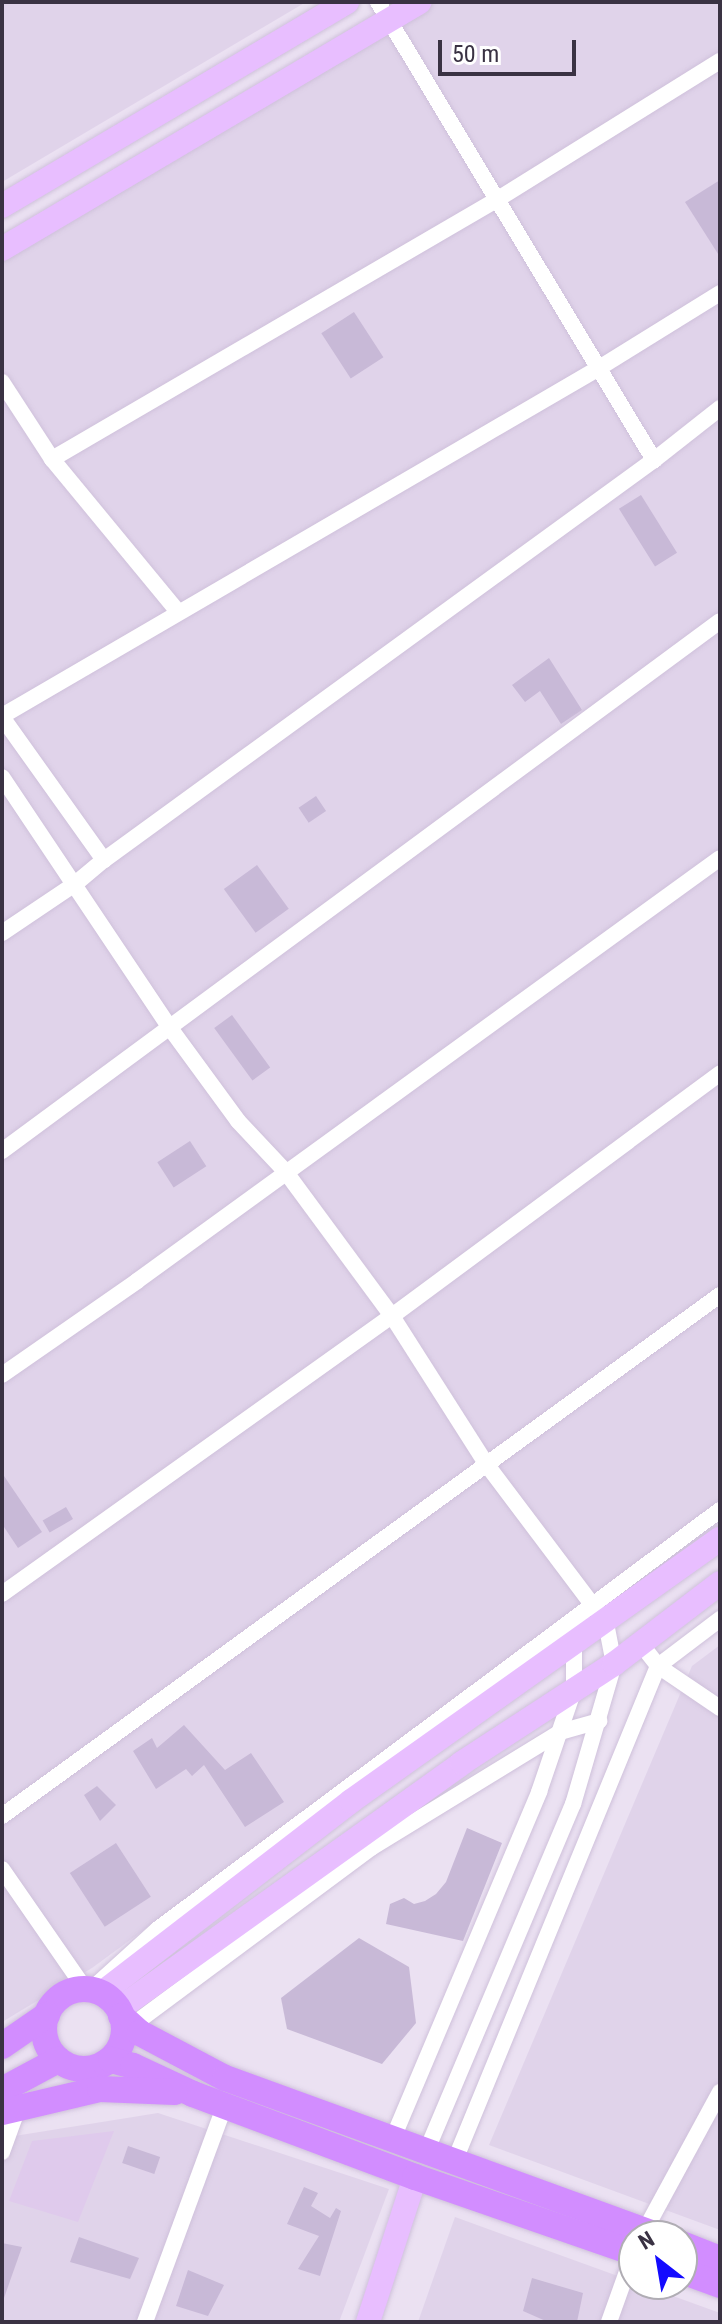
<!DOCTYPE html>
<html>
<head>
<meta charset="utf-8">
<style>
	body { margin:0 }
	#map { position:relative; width:722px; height:2324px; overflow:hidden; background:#ebe1f2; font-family:"Roboto Condensed",sans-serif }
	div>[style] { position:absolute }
	.residential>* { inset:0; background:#e0d3ea }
	.education>* { inset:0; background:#dfcaec }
	.building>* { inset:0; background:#c8b9d7; transform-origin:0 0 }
	.roads { filter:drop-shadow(0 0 2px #cfc1db) drop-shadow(0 0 2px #cfc1db) }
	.street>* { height:16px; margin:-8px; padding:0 8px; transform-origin:8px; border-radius:8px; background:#fff }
	.secondary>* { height:24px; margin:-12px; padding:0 12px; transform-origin:12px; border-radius:12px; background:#e8beff }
	.primary>* { height:26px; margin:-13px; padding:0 13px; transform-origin:13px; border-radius:13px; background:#d28dff }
	.primary>.ring { margin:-13px; padding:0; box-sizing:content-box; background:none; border:26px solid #d28dff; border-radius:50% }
	span { translate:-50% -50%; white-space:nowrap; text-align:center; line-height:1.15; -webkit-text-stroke:6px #fff; paint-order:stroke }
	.frame { position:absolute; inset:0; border:4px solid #3a3243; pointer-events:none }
	.north { position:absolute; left:618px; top:2220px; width:80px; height:80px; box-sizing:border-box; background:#fff; border:2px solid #b0adb4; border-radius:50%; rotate:329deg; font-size:22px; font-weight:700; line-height:32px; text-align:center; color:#3a3243 }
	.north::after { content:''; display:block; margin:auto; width:28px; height:36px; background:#140bff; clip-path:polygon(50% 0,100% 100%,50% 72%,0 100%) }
	.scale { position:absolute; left:438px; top:40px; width:138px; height:36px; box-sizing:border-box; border:4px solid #3a3243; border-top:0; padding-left:10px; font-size:24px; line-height:28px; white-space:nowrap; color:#3a3243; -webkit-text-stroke:6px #fff; paint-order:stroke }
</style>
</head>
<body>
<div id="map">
	<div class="residential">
		<i style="clip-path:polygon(2px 2px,306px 2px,2px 182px)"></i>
		<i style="clip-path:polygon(436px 2px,720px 2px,720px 1507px,92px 1968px,2px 2022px,2px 260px)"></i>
		<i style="clip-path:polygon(720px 1645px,720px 2230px,489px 2145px,692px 1666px)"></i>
		<i style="clip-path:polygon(158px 2113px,389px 2189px,339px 2322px,2px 2322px,2px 2138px)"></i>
		<i style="clip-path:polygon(455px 2217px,720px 2313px,720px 2322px,418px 2322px)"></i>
	</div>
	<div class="education">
		<i style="clip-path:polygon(114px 2131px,78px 2222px,9px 2201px,32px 2141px)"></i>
	</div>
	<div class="building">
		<i style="clip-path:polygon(720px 180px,720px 257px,685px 202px)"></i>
		<i style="left:354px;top:312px;width:54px;height:39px;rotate:57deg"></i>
		<i style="left:641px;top:495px;width:68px;height:26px;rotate:58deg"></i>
		<i style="clip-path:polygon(549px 658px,582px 710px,561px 724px,540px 691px,525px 702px,512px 685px)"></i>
		<i style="left:316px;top:796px;width:18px;height:21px;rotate:56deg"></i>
		<i style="left:257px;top:865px;width:54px;height:41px;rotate:54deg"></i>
		<i style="left:232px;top:1015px;width:65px;height:22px;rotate:54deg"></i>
		<i style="left:190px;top:1141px;width:30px;height:39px;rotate:57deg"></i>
		<i style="clip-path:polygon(2px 1473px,42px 1532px,18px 1548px,2px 1524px)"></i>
		<i style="left:66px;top:1507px;width:14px;height:27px;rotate:60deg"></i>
		<i style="clip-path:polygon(184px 1725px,225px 1770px,251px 1753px,284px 1802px,245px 1827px,204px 1765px,192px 1776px,186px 1769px,156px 1789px,133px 1751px,152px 1738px,157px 1748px)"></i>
		<i style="clip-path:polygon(97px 1786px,116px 1805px,100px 1821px,84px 1795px)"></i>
		<i style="clip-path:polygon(467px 1828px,502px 1843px,463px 1941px,386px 1924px,390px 1904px,404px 1898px,414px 1904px,425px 1901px,436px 1894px,446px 1882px)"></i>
		<i style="left:116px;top:1843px;width:64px;height:55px;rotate:57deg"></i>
		<i style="clip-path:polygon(359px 1938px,409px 1967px,416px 2023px,382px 2064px,287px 2029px,281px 1998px)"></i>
		<i style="left:128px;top:2146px;width:34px;height:18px;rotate:19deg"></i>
		<i style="clip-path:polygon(304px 2187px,318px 2193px,311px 2206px,330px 2218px,336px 2208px,341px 2211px,320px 2276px,298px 2269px,319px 2236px,287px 2224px)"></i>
		<i style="clip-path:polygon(79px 2237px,139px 2258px,130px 2279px,70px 2262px)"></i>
		<i style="clip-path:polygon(2px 2243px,22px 2247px,4px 2298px,2px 2298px)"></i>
		<i style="clip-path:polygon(188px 2270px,224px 2285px,208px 2316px,176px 2306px)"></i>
		<i style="clip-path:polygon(532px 2278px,583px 2293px,577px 2322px,548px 2322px,523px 2311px)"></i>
	</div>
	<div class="roads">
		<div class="street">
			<i style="left:378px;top:2px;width:535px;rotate:58.93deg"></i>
			<i style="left:2px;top:382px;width:92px;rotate:57deg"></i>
			<i style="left:52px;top:459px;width:198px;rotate:50.5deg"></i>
			<i style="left:52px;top:459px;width:516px;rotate:-30.24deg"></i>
			<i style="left:498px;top:199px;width:261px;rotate:-31.9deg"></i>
			<i style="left:2px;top:716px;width:691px;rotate:-30.24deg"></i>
			<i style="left:599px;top:368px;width:142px;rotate:-31.8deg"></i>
			<i style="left:2px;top:717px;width:176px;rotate:54.5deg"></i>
			<i style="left:2px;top:777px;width:302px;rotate:56.2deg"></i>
			<i style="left:170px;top:1028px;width:115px;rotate:53.8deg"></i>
			<i style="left:238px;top:1121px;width:69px;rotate:46.8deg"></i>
			<i style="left:285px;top:1171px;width:180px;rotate:53.6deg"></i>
			<i style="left:392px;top:1316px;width:177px;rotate:57.5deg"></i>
			<i style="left:487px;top:1465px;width:198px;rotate:53deg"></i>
			<i style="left:606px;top:1623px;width:42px;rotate:79deg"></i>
			<i style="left:614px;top:1664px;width:146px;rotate:106.3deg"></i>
			<i style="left:573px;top:1804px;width:375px;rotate:112.9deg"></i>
			<i style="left:2px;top:933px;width:88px;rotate:-33.9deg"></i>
			<i style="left:75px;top:884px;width:38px;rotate:-40deg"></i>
			<i style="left:104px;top:860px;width:680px;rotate:-36.03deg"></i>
			<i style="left:654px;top:460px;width:84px;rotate:-38.2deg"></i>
			<i style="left:2px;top:1151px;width:892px;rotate:-36.43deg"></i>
			<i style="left:2px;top:1375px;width:165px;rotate:-34.8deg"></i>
			<i style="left:137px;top:1281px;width:720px;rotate:-35.96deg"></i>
			<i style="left:2px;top:1594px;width:479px;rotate:-35.5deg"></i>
			<i style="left:392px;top:1316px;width:408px;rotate:-36.5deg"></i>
			<i style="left:641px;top:1644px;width:28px;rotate:52deg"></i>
			<i style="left:658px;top:1666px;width:75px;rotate:34.1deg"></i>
			<i style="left:2px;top:1816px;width:887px;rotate:-35.97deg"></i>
			<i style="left:2px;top:1869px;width:146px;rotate:55.3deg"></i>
			<i style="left:92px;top:1989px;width:89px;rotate:-42.3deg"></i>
			<i style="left:158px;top:1929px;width:701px;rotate:-36.71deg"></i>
			<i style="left:130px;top:2027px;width:300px;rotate:-36.6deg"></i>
			<i style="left:371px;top:1848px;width:222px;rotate:-31.5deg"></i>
			<i style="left:560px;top:1732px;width:41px;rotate:-15.8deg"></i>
			<i style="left:393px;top:2138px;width:376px;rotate:-67.1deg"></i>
			<i style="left:539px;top:1792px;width:109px;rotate:-71.2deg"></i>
			<i style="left:574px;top:1689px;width:46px;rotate:-90deg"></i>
			<i style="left:2px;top:2152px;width:47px;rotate:-70deg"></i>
			<i style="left:455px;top:2160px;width:534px;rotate:-67.66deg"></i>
			<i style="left:658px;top:1666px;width:78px;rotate:-37.2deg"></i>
			<i style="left:645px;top:2230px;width:157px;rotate:-61.5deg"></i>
			<i style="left:145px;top:2322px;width:231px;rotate:-69.8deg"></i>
			<i style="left:609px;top:2322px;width:74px;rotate:-70.3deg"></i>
		</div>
		<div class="secondary">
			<i style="left:2px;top:206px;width:401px;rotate:-30.6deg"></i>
			<i style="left:2px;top:249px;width:485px;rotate:-30.6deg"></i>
			<i style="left:102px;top:1993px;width:314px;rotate:-37.6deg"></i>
			<i style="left:351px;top:1801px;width:453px;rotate:-35.4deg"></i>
			<i style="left:119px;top:2009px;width:422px;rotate:-35.6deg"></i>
			<i style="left:462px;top:1763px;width:181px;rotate:-33.1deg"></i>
			<i style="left:614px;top:1664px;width:133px;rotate:-37.4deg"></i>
			<i style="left:368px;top:2322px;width:152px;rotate:-72deg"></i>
		</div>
		<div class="primary">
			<i class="ring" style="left:44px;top:1989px;width:54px;height:54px"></i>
			<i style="left:121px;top:2016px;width:25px;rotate:42deg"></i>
			<i style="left:140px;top:2033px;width:96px;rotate:27.9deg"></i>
			<i style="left:225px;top:2078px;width:463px;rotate:20deg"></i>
			<i style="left:2px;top:2046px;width:55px;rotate:-34.6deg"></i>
			<i style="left:105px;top:2063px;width:7px;rotate:-27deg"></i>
			<i style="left:111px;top:2060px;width:23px;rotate:15deg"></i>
			<i style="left:133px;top:2066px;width:66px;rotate:25deg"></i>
			<i style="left:193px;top:2094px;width:237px;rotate:20.5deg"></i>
			<i style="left:415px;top:2177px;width:232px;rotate:19.1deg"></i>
			<i style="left:2px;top:2090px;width:64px;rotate:-28.2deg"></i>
			<i style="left:2px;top:2112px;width:101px;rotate:-13.2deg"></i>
			<i style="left:100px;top:2089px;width:75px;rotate:2.3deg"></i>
			<i style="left:682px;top:2244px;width:41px;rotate:21.5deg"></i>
			<i style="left:682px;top:2271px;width:40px;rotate:20.2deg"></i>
		</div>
	</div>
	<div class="frame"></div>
	<div class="north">N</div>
	<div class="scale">50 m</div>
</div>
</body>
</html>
